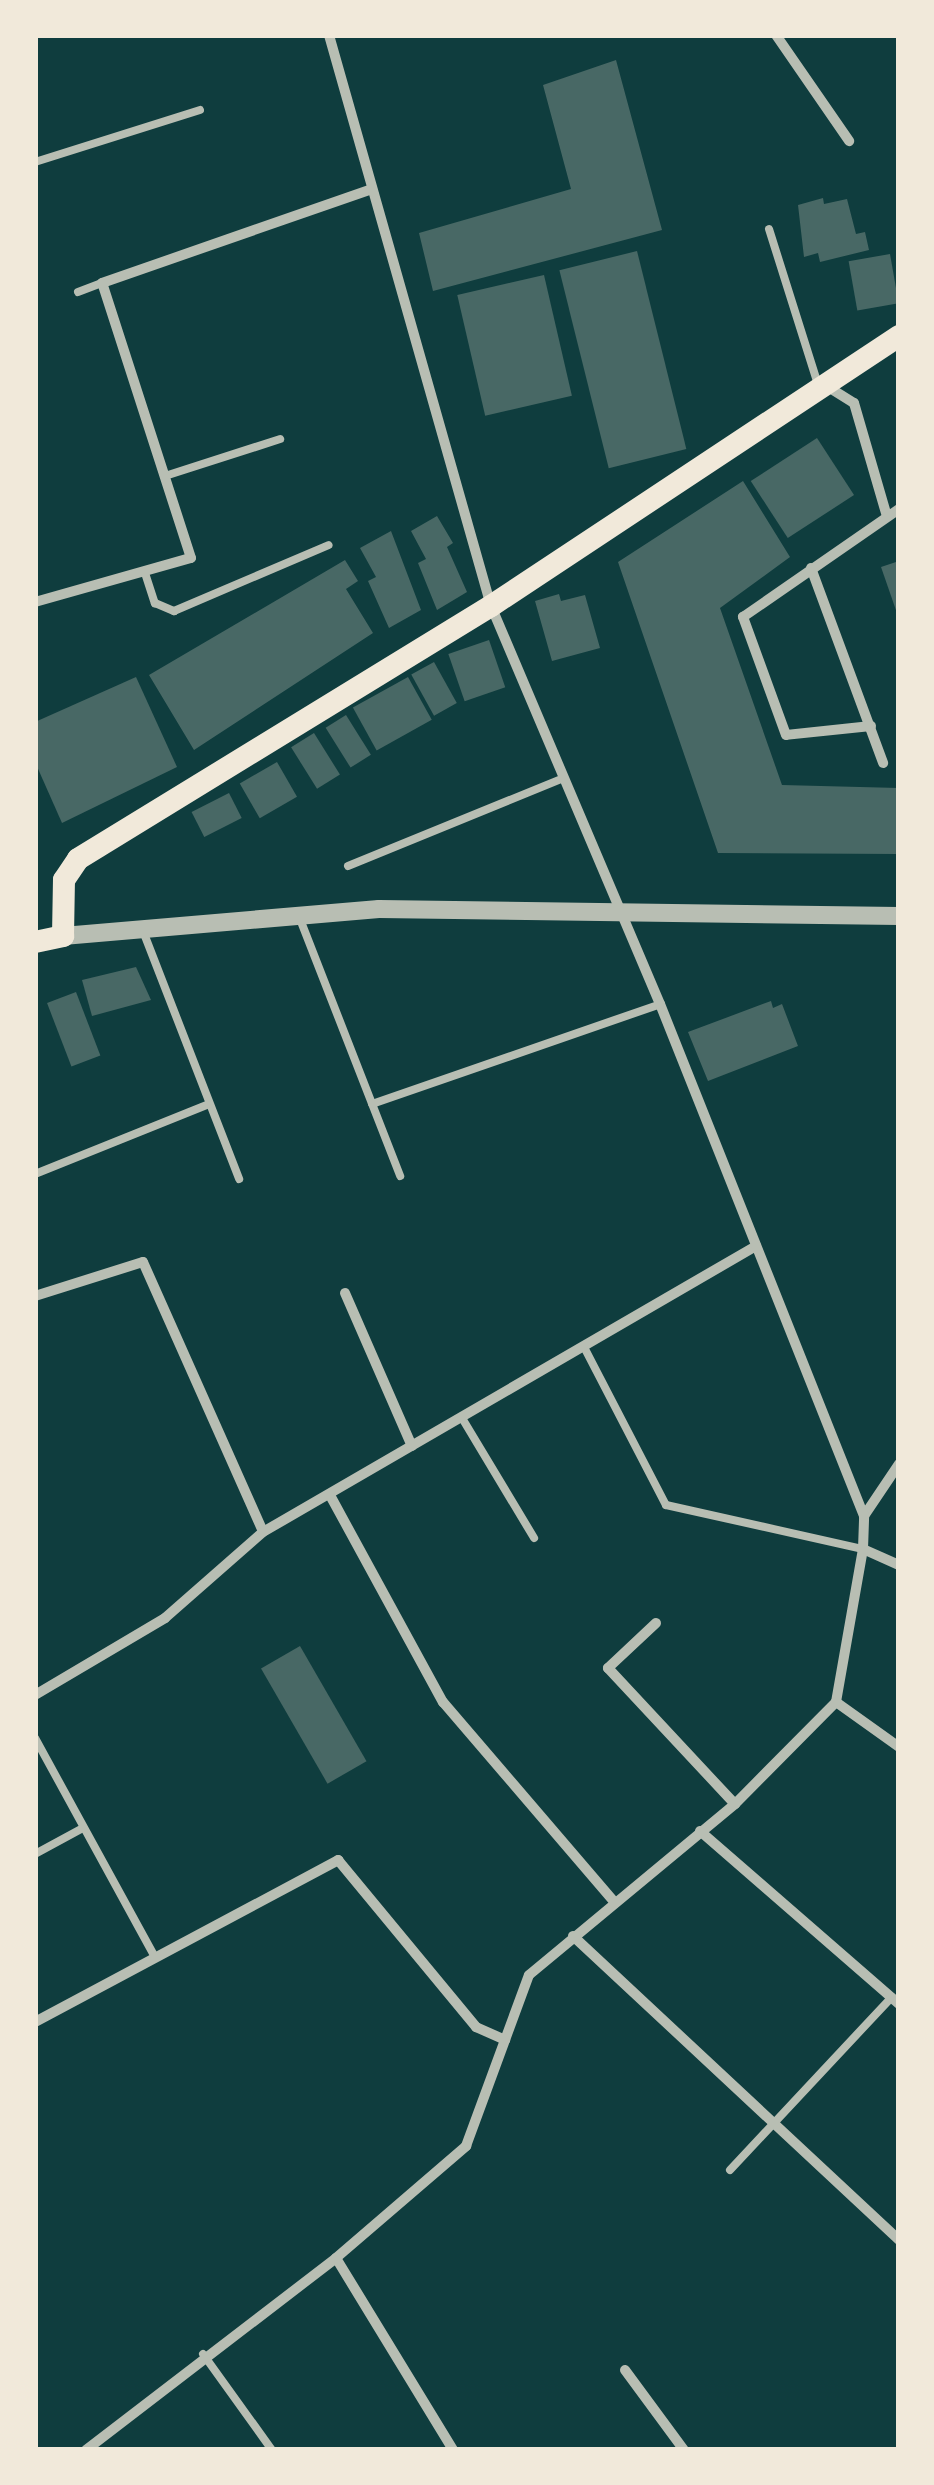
<!DOCTYPE html>
<html>
<head>
<meta charset="utf-8">
<style>
	body { margin:0 }
	#map { position:relative; width:934px; height:2485px; overflow:hidden; background:#0f3d3e; font-family:"PT Sans",sans-serif }
	div>[style] { position:absolute }
	.building>* { inset:0; background:#486865; transform-origin:0 0 }
	.service>* { height:8px; margin:-4px; padding:0 4px; transform-origin:4px; border-radius:4px; background:#b8beb3 }
	.minor>* { height:10px; margin:-5px; padding:0 5px; transform-origin:5px; border-radius:5px; background:#b8beb3 }
	.tertiary>* { height:18px; margin:-9px; padding:0 9px; transform-origin:9px; border-radius:9px; background:#b8beb3 }
	.primary>* { height:22px; margin:-11px; padding:0 11px; transform-origin:11px; border-radius:11px; background:#f1e9da }
	span { translate:-50% -50%; white-space:nowrap; text-align:center; line-height:1.15; -webkit-text-stroke:10px #f1e9da; paint-order:stroke }
	.frame { position:absolute; inset:0; border:38px solid #f1e9da; pointer-events:none }
</style>
</head>
<body>
<div id="map">
	<div class="building">
		<i style="clip-path:polygon(616px 60px,662px 230px,433px 291px,419px 233px,571px 189px,543px 85px)"></i>
		<i style="clip-path:polygon(823px 198px,824px 204px,847px 199px,856px 234px,865px 232px,869px 250px,820px 262px,818px 253px,804px 257px,798px 205px)"></i>
		<i style="left:637px;top:251px;width:204px;height:80px;rotate:76deg"></i>
		<i style="left:890px;top:254px;width:50px;height:42px;rotate:80deg"></i>
		<i style="left:544px;top:275px;width:124px;height:89px;rotate:77deg"></i>
		<i style="left:817px;top:438px;width:68px;height:79px;rotate:57deg"></i>
		<i style="clip-path:polygon(743px 481px,790px 557px,720px 608px,782px 785px,899px 788px,899px 854px,718px 853px,618px 562px)"></i>
		<i style="clip-path:polygon(437px 516px,453px 543px,447px 547px,467px 592px,437px 610px,418px 563px,426px 559px,411px 531px)"></i>
		<i style="clip-path:polygon(391px 531px,421px 610px,389px 628px,368px 581px,376px 577px,360px 548px)"></i>
		<i style="clip-path:polygon(345px 560px,358px 581px,346px 589px,373px 633px,194px 750px,149px 675px)"></i>
		<i style="clip-path:polygon(899px 561px,899px 616px,898px 616px,881px 567px)"></i>
		<i style="clip-path:polygon(559px 594px,561px 601px,585px 595px,600px 648px,552px 661px,535px 601px)"></i>
		<i style="left:489px;top:640px;width:50px;height:43px;rotate:71deg"></i>
		<i style="left:434px;top:662px;width:47px;height:26px;rotate:61deg"></i>
		<i style="clip-path:polygon(136px 677px,177px 767px,62px 823px,35px 762px,35px 722px)"></i>
		<i style="left:408px;top:677px;width:49px;height:63px;rotate:61deg"></i>
		<i style="left:346px;top:715px;width:47px;height:24px;rotate:58deg"></i>
		<i style="left:314px;top:733px;width:49px;height:27px;rotate:58deg"></i>
		<i style="left:277px;top:762px;width:40px;height:43px;rotate:60deg"></i>
		<i style="left:229px;top:793px;width:28px;height:42px;rotate:63deg"></i>
		<i style="clip-path:polygon(136px 967px,151px 1000px,92px 1016px,82px 980px)"></i>
		<i style="left:76px;top:992px;width:68px;height:31px;rotate:69deg"></i>
		<i style="clip-path:polygon(771px 1001px,773px 1008px,782px 1004px,798px 1046px,708px 1081px,688px 1032px)"></i>
		<i style="left:300px;top:1646px;width:133px;height:45px;rotate:60deg"></i>
	</div>
	<div class="service">
		<i style="left:35px;top:162px;width:173px;rotate:-17.5deg"></i>
		<i style="left:769px;top:229px;width:163px;rotate:72.5deg"></i>
		<i style="left:78px;top:292px;width:26px;rotate:-21deg"></i>
		<i style="left:165px;top:476px;width:121px;rotate:-17.8deg"></i>
		<i style="left:145px;top:573px;width:32px;rotate:72deg"></i>
		<i style="left:155px;top:603px;width:21px;rotate:23deg"></i>
		<i style="left:174px;top:611px;width:168px;rotate:-23.1deg"></i>
		<i style="left:348px;top:866px;width:230px;rotate:-22.2deg"></i>
		<i style="left:300px;top:919px;width:276px;rotate:68.7deg"></i>
		<i style="left:143px;top:931px;width:266px;rotate:68.8deg"></i>
		<i style="left:372px;top:1104px;width:305px;rotate:-19.1deg"></i>
		<i style="left:35px;top:1174px;width:185px;rotate:-21.9deg"></i>
		<i style="left:584px;top:1347px;width:178px;rotate:62.6deg"></i>
		<i style="left:666px;top:1505px;width:202px;rotate:12.6deg"></i>
		<i style="left:462px;top:1418px;width:140px;rotate:59deg"></i>
		<i style="left:35px;top:1738px;width:250px;rotate:61.3deg"></i>
		<i style="left:35px;top:1854px;width:55px;rotate:-28.4deg"></i>
		<i style="left:730px;top:2170px;width:237px;rotate:-46.9deg"></i>
		<i style="left:203px;top:2354px;width:118px;rotate:54.3deg"></i>
	</div>
	<div class="minor">
		<i style="left:776px;top:35px;width:129px;rotate:55.4deg"></i>
		<i style="left:825px;top:385px;width:34px;rotate:32deg"></i>
		<i style="left:854px;top:403px;width:115px;rotate:73.8deg"></i>
		<i style="left:811px;top:568px;width:208px;rotate:69.7deg"></i>
		<i style="left:35px;top:602px;width:162px;rotate:-15.8deg"></i>
		<i style="left:191px;top:558px;width:289px;rotate:-107.9deg"></i>
		<i style="left:102px;top:283px;width:286px;rotate:-19.2deg"></i>
		<i style="left:871px;top:726px;width:85px;rotate:174deg"></i>
		<i style="left:786px;top:735px;width:126px;rotate:-110deg"></i>
		<i style="left:743px;top:617px;width:190px;rotate:-34.7deg"></i>
		<i style="left:345px;top:1293px;width:167px;rotate:66.4deg"></i>
		<i style="left:35px;top:1296px;width:113px;rotate:-17.5deg"></i>
		<i style="left:143px;top:1262px;width:295px;rotate:66deg"></i>
		<i style="left:331px;top:1497px;width:234px;rotate:61.4deg"></i>
		<i style="left:443px;top:1702px;width:261px;rotate:49.4deg"></i>
		<i style="left:864px;top:1516px;width:63px;rotate:-56.1deg"></i>
		<i style="left:863px;top:1549px;width:39px;rotate:24deg"></i>
		<i style="left:656px;top:1623px;width:66px;rotate:136.8deg"></i>
		<i style="left:608px;top:1668px;width:186px;rotate:47deg"></i>
		<i style="left:35px;top:1695px;width:151px;rotate:-30.6deg"></i>
		<i style="left:165px;top:1618px;width:130px;rotate:-41.3deg"></i>
		<i style="left:263px;top:1532px;width:570px;rotate:-30.12deg"></i>
		<i style="left:836px;top:1702px;width:77px;rotate:35.5deg"></i>
		<i style="left:700px;top:1831px;width:264px;rotate:41deg"></i>
		<i style="left:573px;top:1936px;width:446px;rotate:43deg"></i>
		<i style="left:35px;top:2022px;width:344px;rotate:-28.1deg"></i>
		<i style="left:338px;top:1860px;width:217px;rotate:50.4deg"></i>
		<i style="left:476px;top:2027px;width:32px;rotate:24deg"></i>
		<i style="left:336px;top:2258px;width:225px;rotate:58.6deg"></i>
		<i style="left:625px;top:2370px;width:99px;rotate:53.6deg"></i>
		<i style="left:86px;top:2450px;width:315px;rotate:-37.5deg"></i>
		<i style="left:336px;top:2258px;width:172px;rotate:-40.7deg"></i>
		<i style="left:466px;top:2146px;width:182px;rotate:-69.8deg"></i>
		<i style="left:529px;top:1975px;width:268px;rotate:-39.7deg"></i>
		<i style="left:735px;top:1804px;width:144px;rotate:-45.3deg"></i>
		<i style="left:836px;top:1702px;width:155px;rotate:-80deg"></i>
		<i style="left:863px;top:1549px;width:33px;rotate:-88deg"></i>
		<i style="left:864px;top:1516px;width:551px;rotate:-111.72deg"></i>
		<i style="left:660px;top:1004px;width:432px;rotate:-113deg"></i>
		<i style="left:491px;top:606px;width:594px;rotate:-105.84deg"></i>
	</div>
	<div class="tertiary">
		<i style="left:63px;top:936px;width:317px;rotate:-4.9deg"></i>
		<i style="left:379px;top:909px;width:520px;rotate:0.77deg"></i>
	</div>
	<div class="primary">
		<i style="left:35px;top:942px;width:29px;rotate:-12deg"></i>
		<i style="left:63px;top:936px;width:56px;rotate:-89deg"></i>
		<i style="left:64px;top:880px;width:25px;rotate:-56deg"></i>
		<i style="left:78px;top:859px;width:484px;rotate:-31.5deg"></i>
		<i style="left:491px;top:606px;width:489px;rotate:-33.5deg"></i>
	</div>
	<div class="frame"></div>
</div>
</body>
</html>
